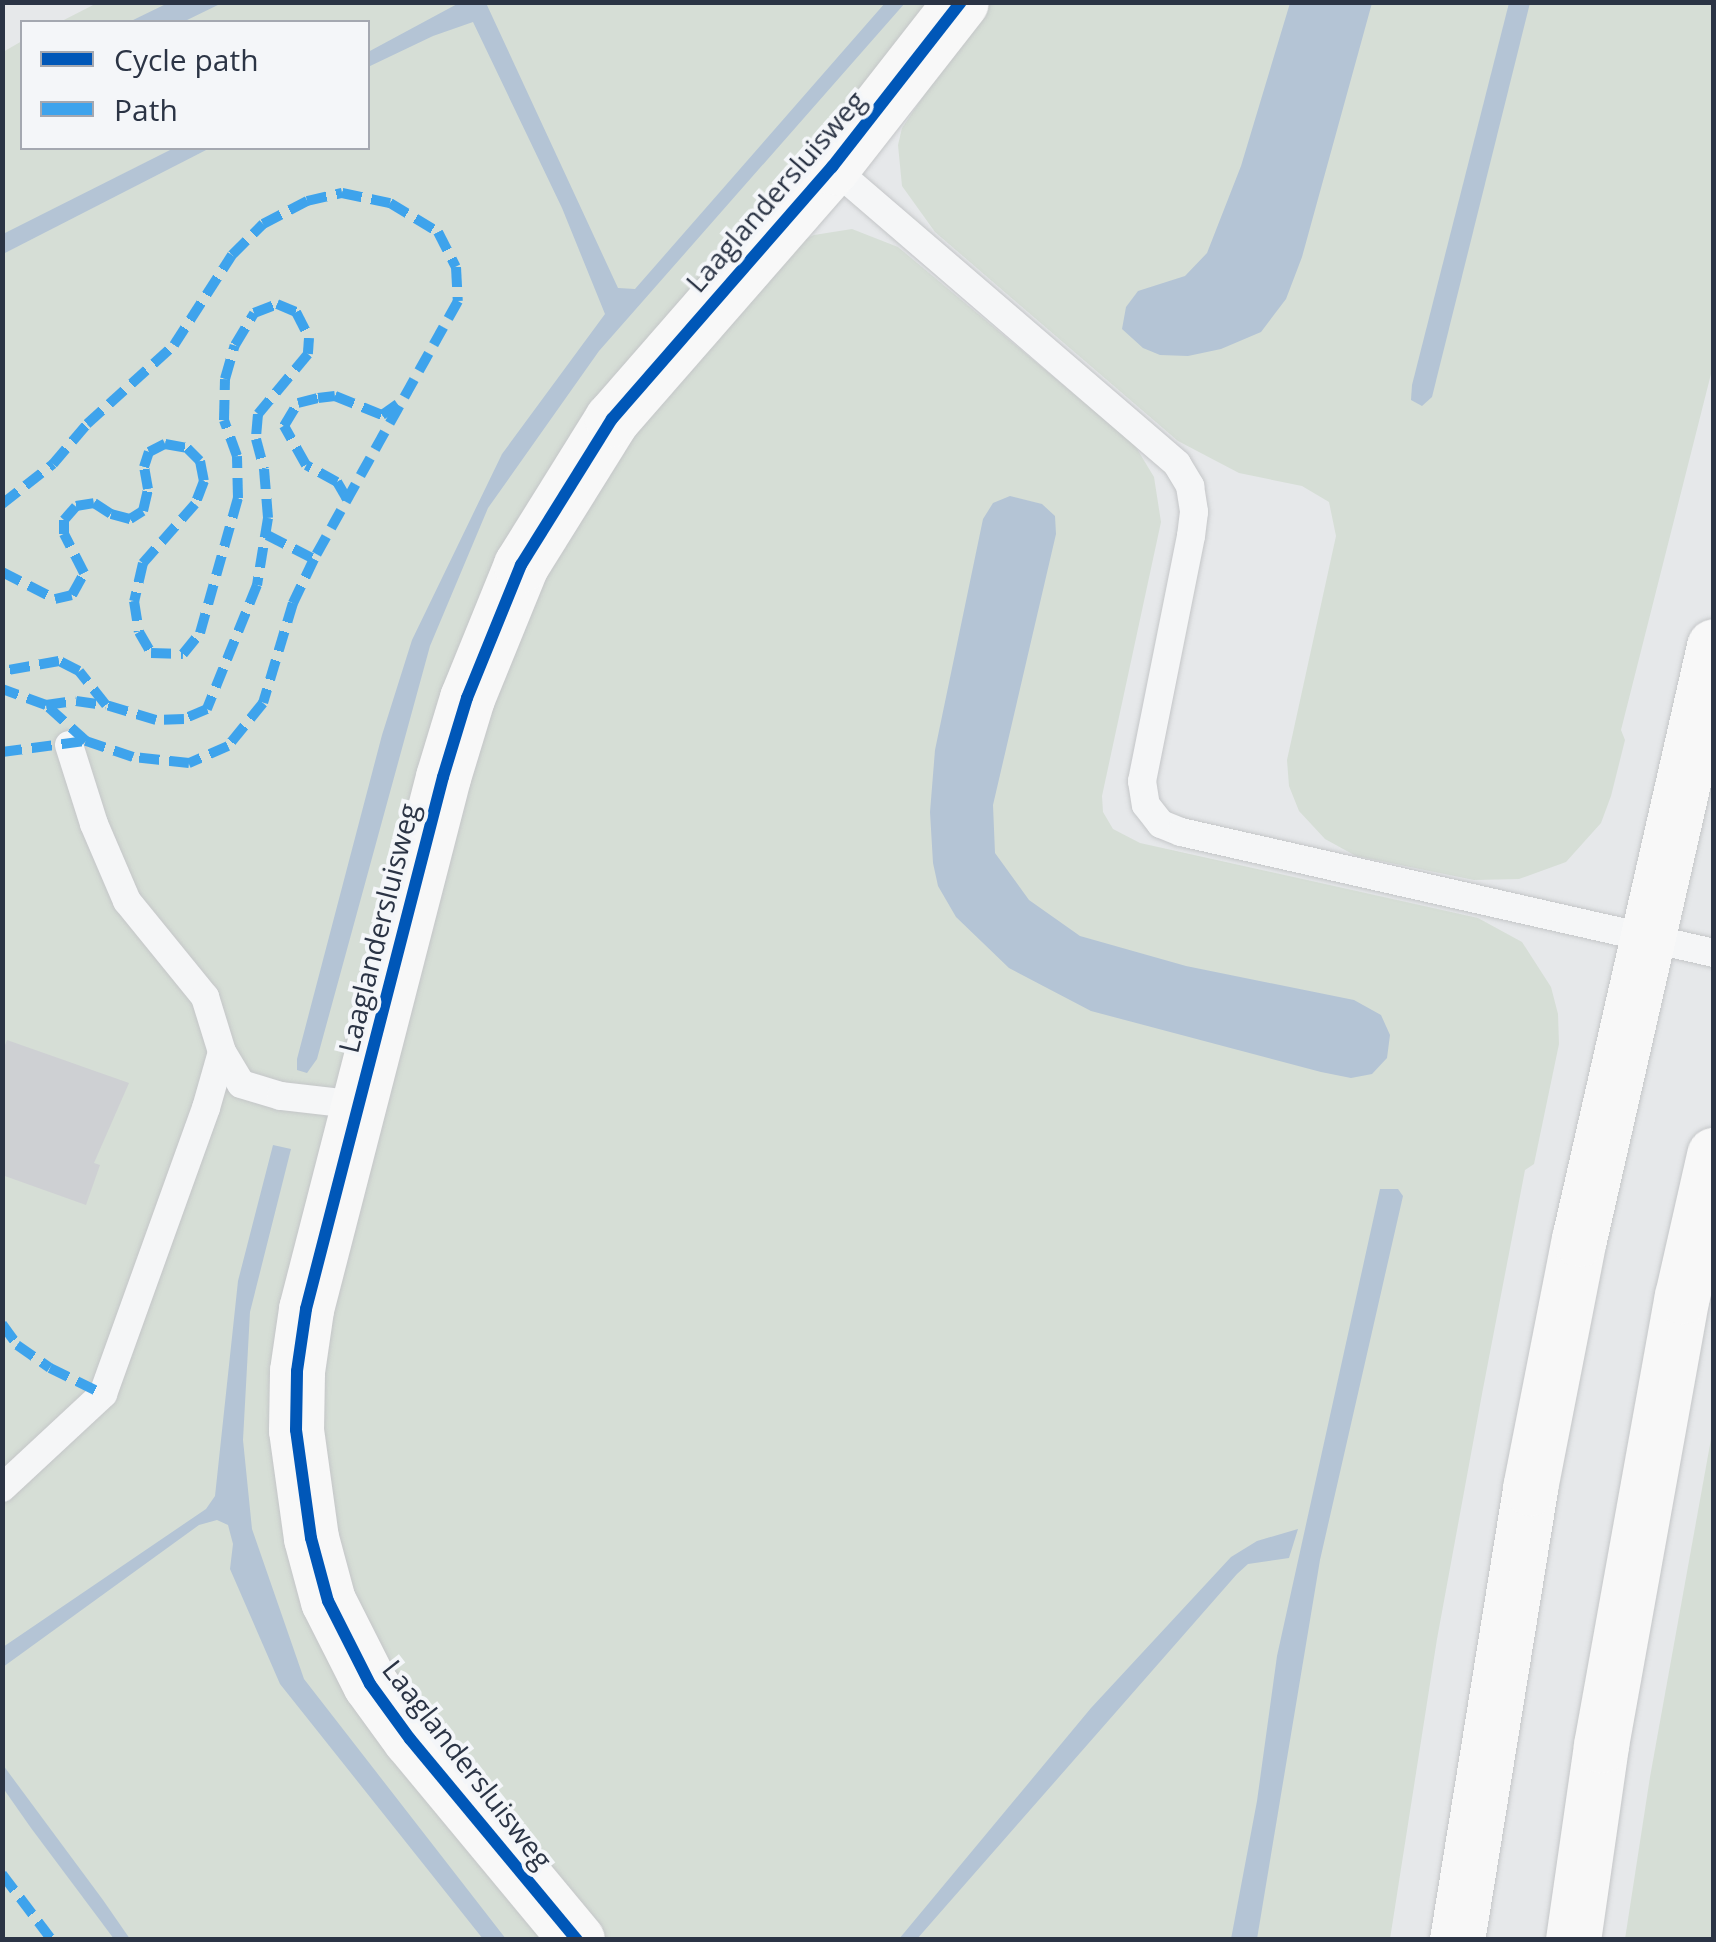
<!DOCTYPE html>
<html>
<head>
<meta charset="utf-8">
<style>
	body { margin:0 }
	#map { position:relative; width:1716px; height:1942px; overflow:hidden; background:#e6e8ea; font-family:"Open Sans",sans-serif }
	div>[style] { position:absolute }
	.green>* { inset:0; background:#d6ded6 }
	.water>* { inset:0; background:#b4c4d5 }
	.building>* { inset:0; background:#ced0d3 }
	.roads { filter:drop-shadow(0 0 2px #c4c6c8) drop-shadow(0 0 2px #c4c6c8) }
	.lane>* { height:28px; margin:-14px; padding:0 14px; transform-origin:14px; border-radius:14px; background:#f5f6f7 }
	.secondary>* { height:55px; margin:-27.5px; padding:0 27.5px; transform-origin:27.5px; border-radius:27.5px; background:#f8f8f8 }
	.highway>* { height:55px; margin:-27.5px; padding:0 27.5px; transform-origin:27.5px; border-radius:27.5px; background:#f8f8f8 }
	.quiet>* { height:10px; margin-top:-5px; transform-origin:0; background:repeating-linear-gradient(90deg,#3ea3ec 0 20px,transparent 0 30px) }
	.cycleway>* { height:12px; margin:-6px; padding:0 6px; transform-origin:6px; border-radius:6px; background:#0057b8 }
	span { translate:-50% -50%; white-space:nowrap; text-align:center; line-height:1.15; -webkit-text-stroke:8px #f4f6f9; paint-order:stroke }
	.street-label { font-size:28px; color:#2b3445 }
	.frame { position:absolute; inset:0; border:5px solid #2b3445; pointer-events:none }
	.legend { position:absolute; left:20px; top:20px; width:350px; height:130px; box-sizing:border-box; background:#f4f6f9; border:2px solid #a4a8b1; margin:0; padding:12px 18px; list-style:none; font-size:30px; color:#2b3445 }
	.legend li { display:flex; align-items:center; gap:20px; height:50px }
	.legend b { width:50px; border:2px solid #a4a8b1 }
</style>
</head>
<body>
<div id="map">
	<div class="green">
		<i style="clip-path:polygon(99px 2px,939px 3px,535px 499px,280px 1488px,550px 1939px,3px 1939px,3px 52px,22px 41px,22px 148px,368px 148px,368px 22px,60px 22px)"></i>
		<i style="clip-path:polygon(986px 3px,1713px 3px,1713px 366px,1621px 730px,1625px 740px,1611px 796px,1601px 823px,1566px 862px,1519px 879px,1474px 880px,1356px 856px,1325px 839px,1299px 811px,1289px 786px,1287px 760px,1336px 536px,1329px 502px,1302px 486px,1239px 473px,1178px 441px,935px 232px,902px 186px,898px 145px,902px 128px)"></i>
		<i style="clip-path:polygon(852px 229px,898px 247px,1134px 444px,1154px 477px,1161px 522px,1102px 796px,1103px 812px,1113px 829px,1140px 843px,1478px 918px,1522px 942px,1551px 987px,1558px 1014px,1559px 1044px,1534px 1164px,1525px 1170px,1482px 1394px,1437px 1639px,1390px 1939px,600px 1940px,370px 1644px,321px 1497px,320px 1359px,459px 799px,543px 565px,675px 374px,799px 242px,814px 235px)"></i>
		<i style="clip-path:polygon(1713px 1428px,1713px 1939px,1625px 1939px,1650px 1777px)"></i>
	</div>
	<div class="water">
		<i style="clip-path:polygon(168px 3px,168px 2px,222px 3px,183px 22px,129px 22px)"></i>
		<i style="clip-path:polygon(459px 3px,486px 3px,618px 288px,635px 289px,885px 3px,905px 3px,599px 351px,488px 508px,430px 646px,317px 1059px,307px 1073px,297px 1070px,297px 1059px,382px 735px,412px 640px,502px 454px,605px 314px,562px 208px,473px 22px,433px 36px,368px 67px,368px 52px)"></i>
		<i style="clip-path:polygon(1290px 3px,1372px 3px,1302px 257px,1286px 299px,1261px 332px,1221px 349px,1188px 356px,1160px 355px,1143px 348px,1122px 329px,1126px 307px,1138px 291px,1185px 276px,1207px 253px,1241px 166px)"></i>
		<i style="clip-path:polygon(1509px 3px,1530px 3px,1432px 397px,1422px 406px,1411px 400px,1412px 385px)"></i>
		<i style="clip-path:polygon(174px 148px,210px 148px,3px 254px,3px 234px)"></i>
		<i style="clip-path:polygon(1010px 496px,1042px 504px,1055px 516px,1056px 534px,993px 805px,995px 853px,1029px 900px,1080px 936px,1186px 966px,1354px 1000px,1381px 1015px,1390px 1035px,1387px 1058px,1372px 1074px,1351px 1078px,1321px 1072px,1091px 1011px,1009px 968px,956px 917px,938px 886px,933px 863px,930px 812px,935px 750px,983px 519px,993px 503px)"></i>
		<i style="clip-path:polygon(273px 1145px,291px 1149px,250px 1312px,243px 1440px,252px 1529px,304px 1679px,506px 1939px,483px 1939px,280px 1684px,230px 1569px,233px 1544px,228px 1525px,217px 1520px,199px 1525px,3px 1667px,3px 1647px,206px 1509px,215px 1496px,238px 1281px)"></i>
		<i style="clip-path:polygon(1380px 1189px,1398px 1189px,1403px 1196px,1320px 1560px,1257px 1939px,1231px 1939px,1257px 1801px,1277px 1656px)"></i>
		<i style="clip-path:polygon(1298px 1529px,1289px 1558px,1248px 1564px,1237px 1574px,917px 1939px,899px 1939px,1091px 1708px,1231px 1557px,1257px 1541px)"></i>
		<i style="clip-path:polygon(3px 1765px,103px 1900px,130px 1939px,114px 1939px,31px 1828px,3px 1788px)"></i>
	</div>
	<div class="building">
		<i style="clip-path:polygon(7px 1040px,129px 1083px,94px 1163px,100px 1165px,86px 1205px,2px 1175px,2px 1053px)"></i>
	</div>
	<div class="roads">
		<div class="lane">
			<i style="left:832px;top:167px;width:455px;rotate:40.7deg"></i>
			<i style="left:1177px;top:464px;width:26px;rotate:59deg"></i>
			<i style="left:1190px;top:486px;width:26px;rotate:81deg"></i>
			<i style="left:1194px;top:512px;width:24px;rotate:97deg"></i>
			<i style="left:1191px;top:536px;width:250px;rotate:101.3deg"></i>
			<i style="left:1142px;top:781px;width:24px;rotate:81deg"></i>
			<i style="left:1146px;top:805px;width:24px;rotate:52deg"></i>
			<i style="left:1161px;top:824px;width:22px;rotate:22deg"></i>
			<i style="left:1181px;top:832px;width:547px;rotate:12.79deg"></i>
			<i style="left:69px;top:745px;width:83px;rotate:72.4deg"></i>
			<i style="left:94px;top:824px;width:84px;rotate:66.8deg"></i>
			<i style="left:127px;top:901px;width:124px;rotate:50.9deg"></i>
			<i style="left:205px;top:997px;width:58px;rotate:72.8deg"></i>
			<i style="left:222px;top:1052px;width:37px;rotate:59deg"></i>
			<i style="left:241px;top:1084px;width:42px;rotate:16.7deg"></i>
			<i style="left:281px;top:1096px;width:79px;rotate:6.6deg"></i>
			<i style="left:2px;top:1488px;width:138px;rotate:-42.9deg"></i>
			<i style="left:103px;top:1394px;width:304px;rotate:-70.2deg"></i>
			<i style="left:206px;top:1108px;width:58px;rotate:-74.1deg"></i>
		</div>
		<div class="secondary">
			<i style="left:577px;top:1940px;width:261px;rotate:-129.7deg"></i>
			<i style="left:410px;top:1739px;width:68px;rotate:-126deg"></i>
			<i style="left:370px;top:1684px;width:93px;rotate:-116.8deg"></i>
			<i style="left:328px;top:1601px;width:65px;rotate:-105.1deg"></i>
			<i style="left:311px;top:1538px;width:109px;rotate:-97.9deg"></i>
			<i style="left:296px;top:1430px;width:59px;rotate:-89deg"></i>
			<i style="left:297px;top:1371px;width:63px;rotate:-81.7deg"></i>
			<i style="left:306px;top:1309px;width:549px;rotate:-75.56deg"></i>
			<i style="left:443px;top:777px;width:83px;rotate:-73.1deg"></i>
			<i style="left:467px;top:698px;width:144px;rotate:-67.9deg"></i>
			<i style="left:521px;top:565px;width:172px;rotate:-58.1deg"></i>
			<i style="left:612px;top:419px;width:335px;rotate:-48.9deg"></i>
			<i style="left:832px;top:167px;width:209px;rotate:-52deg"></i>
		</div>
		<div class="highway">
			<i style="left:1457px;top:1940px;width:458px;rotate:-80.8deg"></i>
			<i style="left:1530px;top:1488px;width:254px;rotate:-78.9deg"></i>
			<i style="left:1579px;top:1239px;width:608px;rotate:-77.17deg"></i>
			<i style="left:1573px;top:1940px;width:197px;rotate:-81.8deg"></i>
			<i style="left:1601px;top:1745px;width:456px;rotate:-79.8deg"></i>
			<i style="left:1682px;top:1296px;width:145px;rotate:-77.2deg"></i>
		</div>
	</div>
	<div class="quiet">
		<i style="left:347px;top:499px;width:20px;rotate:-120deg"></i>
		<i style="left:337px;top:482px;width:35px;rotate:-151deg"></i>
		<i style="left:306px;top:465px;width:45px;rotate:-119.4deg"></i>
		<i style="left:284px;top:426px;width:27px;rotate:-59deg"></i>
		<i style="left:298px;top:403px;width:21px;rotate:-14deg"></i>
		<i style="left:318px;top:398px;width:17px;rotate:-7deg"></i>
		<i style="left:335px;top:396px;width:51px;rotate:22deg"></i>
		<i style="left:382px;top:415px;width:19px;rotate:-35deg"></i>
		<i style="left:2px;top:504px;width:65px;rotate:-38.1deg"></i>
		<i style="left:53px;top:464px;width:52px;rotate:-49.6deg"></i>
		<i style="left:87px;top:424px;width:118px;rotate:-42.2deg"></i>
		<i style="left:174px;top:345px;width:107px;rotate:-57.2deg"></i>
		<i style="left:232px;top:255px;width:44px;rotate:-45deg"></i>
		<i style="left:263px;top:224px;width:50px;rotate:-27.6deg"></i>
		<i style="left:307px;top:201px;width:36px;rotate:-13deg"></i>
		<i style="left:342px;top:193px;width:49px;rotate:11.8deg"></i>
		<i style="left:390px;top:203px;width:56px;rotate:31.1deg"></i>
		<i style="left:438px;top:232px;width:39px;rotate:63deg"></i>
		<i style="left:456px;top:267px;width:34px;rotate:87deg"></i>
		<i style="left:458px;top:301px;width:295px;rotate:119.2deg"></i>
		<i style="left:314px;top:559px;width:49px;rotate:115.5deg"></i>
		<i style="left:293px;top:603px;width:104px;rotate:106.7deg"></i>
		<i style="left:263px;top:703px;width:55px;rotate:129.1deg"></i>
		<i style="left:228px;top:746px;width:43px;rotate:156.4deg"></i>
		<i style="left:189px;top:763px;width:56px;rotate:-173.9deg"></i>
		<i style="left:133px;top:757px;width:50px;rotate:-161.2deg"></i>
		<i style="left:86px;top:741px;width:54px;rotate:-138deg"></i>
		<i style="left:46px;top:705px;width:47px;rotate:-160deg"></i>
		<i style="left:267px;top:535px;width:53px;rotate:27.1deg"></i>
		<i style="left:2px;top:572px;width:59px;rotate:27deg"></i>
		<i style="left:55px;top:599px;width:17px;rotate:-13deg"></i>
		<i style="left:72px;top:595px;width:25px;rotate:-61deg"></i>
		<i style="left:84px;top:573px;width:44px;rotate:-117.1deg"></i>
		<i style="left:64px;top:534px;width:14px;rotate:-90deg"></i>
		<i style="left:64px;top:520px;width:18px;rotate:-49deg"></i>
		<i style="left:76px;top:506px;width:18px;rotate:-9deg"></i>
		<i style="left:94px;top:503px;width:20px;rotate:33deg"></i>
		<i style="left:111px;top:514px;width:20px;rotate:15deg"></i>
		<i style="left:130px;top:519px;width:15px;rotate:-32deg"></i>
		<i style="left:143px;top:511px;width:23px;rotate:-77deg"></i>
		<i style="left:148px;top:489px;width:22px;rotate:-100deg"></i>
		<i style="left:144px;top:467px;width:16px;rotate:-72deg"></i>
		<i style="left:149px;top:452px;width:18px;rotate:-27deg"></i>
		<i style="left:165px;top:444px;width:22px;rotate:10deg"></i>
		<i style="left:187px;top:448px;width:18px;rotate:45deg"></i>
		<i style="left:200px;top:461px;width:20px;rotate:79deg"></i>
		<i style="left:204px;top:481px;width:25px;rotate:111deg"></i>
		<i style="left:195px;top:504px;width:79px;rotate:131.4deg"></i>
		<i style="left:143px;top:563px;width:39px;rotate:103deg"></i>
		<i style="left:134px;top:601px;width:31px;rotate:81deg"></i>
		<i style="left:139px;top:632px;width:24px;rotate:60deg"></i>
		<i style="left:151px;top:653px;width:32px;rotate:2deg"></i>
		<i style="left:183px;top:654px;width:27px;rotate:-51deg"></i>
		<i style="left:200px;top:633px;width:140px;rotate:-74.3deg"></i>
		<i style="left:238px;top:498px;width:42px;rotate:-91.4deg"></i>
		<i style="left:237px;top:456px;width:38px;rotate:-110deg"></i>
		<i style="left:224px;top:420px;width:41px;rotate:-88.6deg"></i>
		<i style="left:225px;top:379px;width:35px;rotate:-74deg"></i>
		<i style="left:235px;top:345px;width:37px;rotate:-59deg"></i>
		<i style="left:254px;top:313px;width:25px;rotate:-21deg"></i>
		<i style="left:277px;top:304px;width:21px;rotate:23deg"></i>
		<i style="left:296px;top:312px;width:29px;rotate:63deg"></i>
		<i style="left:309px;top:338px;width:16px;rotate:94deg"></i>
		<i style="left:308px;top:354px;width:78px;rotate:129.8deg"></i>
		<i style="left:258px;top:414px;width:25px;rotate:95deg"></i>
		<i style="left:256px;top:439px;width:31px;rotate:75deg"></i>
		<i style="left:264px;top:469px;width:49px;rotate:85.3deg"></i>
		<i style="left:268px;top:518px;width:68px;rotate:99.3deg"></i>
		<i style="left:257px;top:585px;width:134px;rotate:112deg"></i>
		<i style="left:207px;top:709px;width:25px;rotate:157deg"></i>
		<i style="left:184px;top:719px;width:28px;rotate:178deg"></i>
		<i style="left:156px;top:720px;width:52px;rotate:-163.3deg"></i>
		<i style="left:106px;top:705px;width:43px;rotate:-128.5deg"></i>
		<i style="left:79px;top:671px;width:22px;rotate:-153deg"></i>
		<i style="left:59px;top:661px;width:58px;rotate:170deg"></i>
		<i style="left:46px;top:705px;width:30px;rotate:-8deg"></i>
		<i style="left:76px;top:701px;width:30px;rotate:8deg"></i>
		<i style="left:2px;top:752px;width:85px;rotate:-7.5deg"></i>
		<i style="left:2px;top:1324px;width:26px;rotate:54deg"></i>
		<i style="left:17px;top:1345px;width:40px;rotate:34.9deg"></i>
		<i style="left:50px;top:1368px;width:59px;rotate:26.1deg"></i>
		<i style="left:2px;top:1874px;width:83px;rotate:52.9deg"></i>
	</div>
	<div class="cycleway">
		<i style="left:577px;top:1940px;width:261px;rotate:-129.7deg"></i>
		<i style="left:410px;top:1739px;width:68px;rotate:-126deg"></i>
		<i style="left:370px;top:1684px;width:93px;rotate:-116.8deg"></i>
		<i style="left:328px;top:1601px;width:65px;rotate:-105.1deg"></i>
		<i style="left:311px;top:1538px;width:109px;rotate:-97.9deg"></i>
		<i style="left:296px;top:1430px;width:59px;rotate:-89deg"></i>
		<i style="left:297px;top:1371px;width:63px;rotate:-81.7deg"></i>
		<i style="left:306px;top:1309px;width:549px;rotate:-75.56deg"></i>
		<i style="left:443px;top:777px;width:83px;rotate:-73.1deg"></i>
		<i style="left:467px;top:698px;width:144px;rotate:-67.9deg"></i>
		<i style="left:521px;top:565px;width:172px;rotate:-58.1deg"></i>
		<i style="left:612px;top:419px;width:335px;rotate:-48.9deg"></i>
		<i style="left:832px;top:167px;width:209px;rotate:-52deg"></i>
	</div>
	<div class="street-label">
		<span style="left:775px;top:191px;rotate:-49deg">Laaglandersluisweg</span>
		<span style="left:378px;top:928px;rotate:-76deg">Laaglandersluisweg</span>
		<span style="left:468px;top:1764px;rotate:52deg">Laaglandersluisweg</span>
	</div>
	<div class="frame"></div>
	<ul class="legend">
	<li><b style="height:12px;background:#0057b8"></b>Cycle path</li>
	<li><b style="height:12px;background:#3ea3ec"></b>Path</li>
	</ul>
</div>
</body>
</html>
